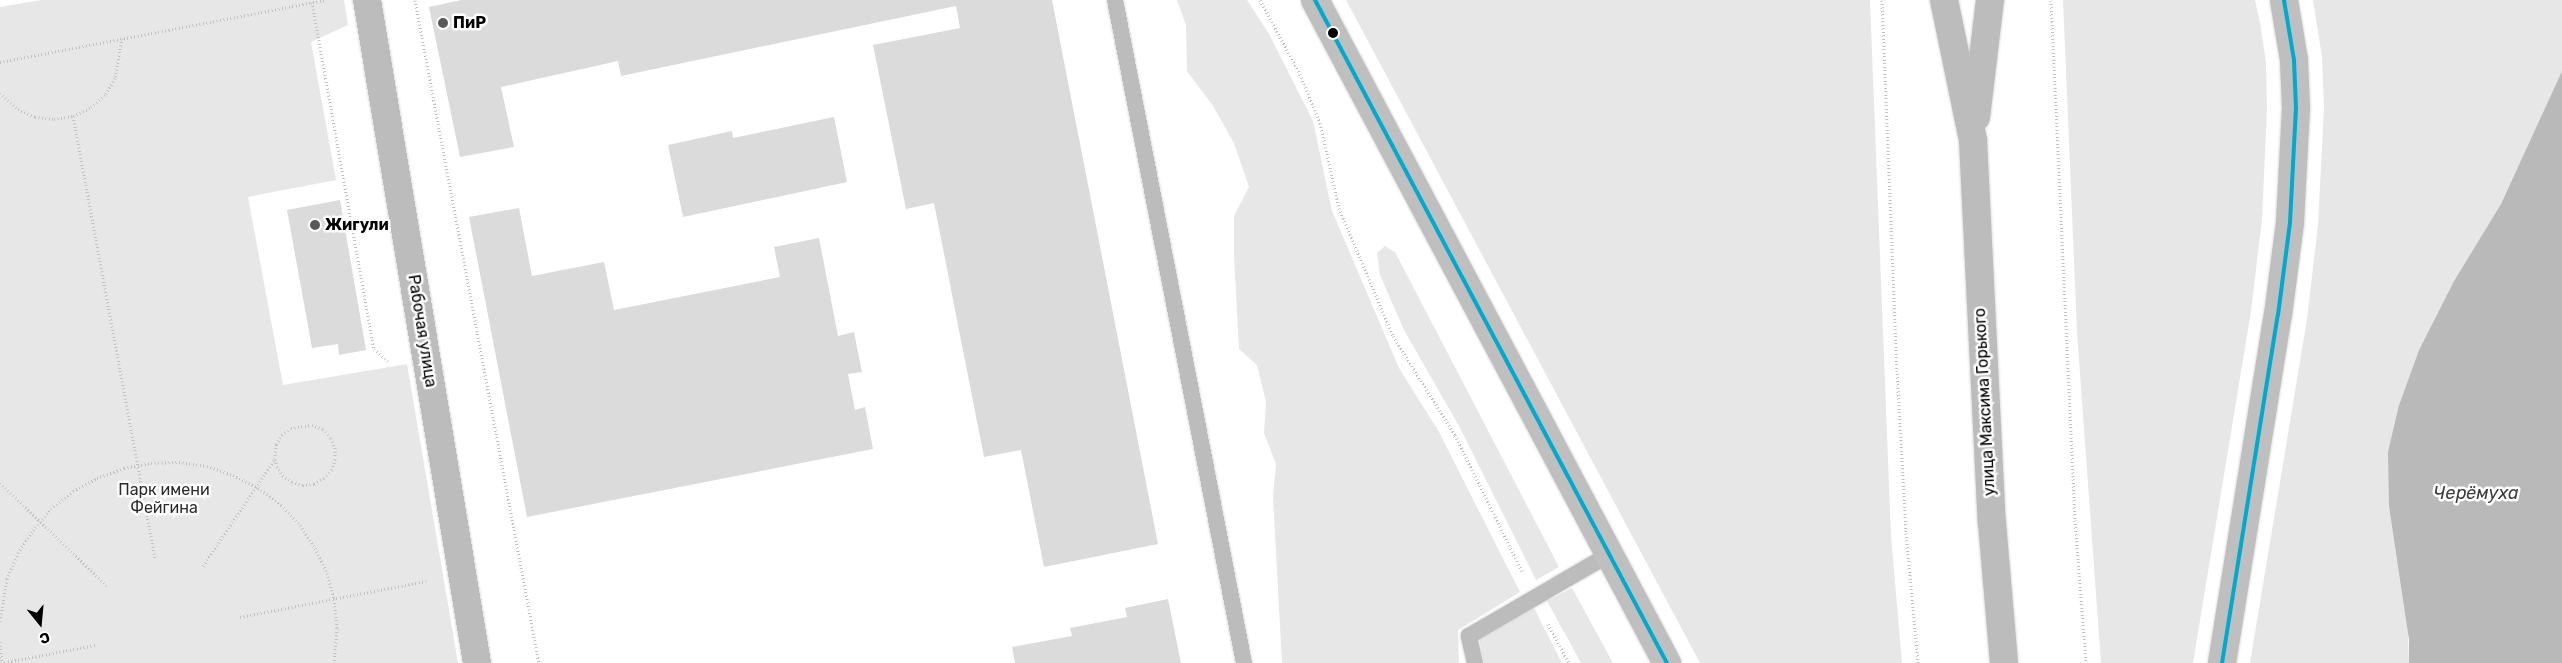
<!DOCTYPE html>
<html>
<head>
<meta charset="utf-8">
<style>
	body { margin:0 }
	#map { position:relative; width:2562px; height:663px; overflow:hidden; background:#fff; font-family:Rubik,sans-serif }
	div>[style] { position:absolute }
	.green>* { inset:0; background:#e7e7e7 }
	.water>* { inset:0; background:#b9b9b9 }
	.building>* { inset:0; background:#dbdbdb }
	.path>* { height:3px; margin-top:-1.5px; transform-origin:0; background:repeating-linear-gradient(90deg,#c2c2c2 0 1px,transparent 0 3.5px) }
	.roads { filter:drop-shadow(0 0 1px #dbdbdb) drop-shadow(0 0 1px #dbdbdb) }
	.lane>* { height:16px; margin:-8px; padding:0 8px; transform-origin:8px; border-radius:8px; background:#bcbcbc }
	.street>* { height:28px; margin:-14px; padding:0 14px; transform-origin:14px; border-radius:14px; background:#bcbcbc }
	.secondary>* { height:28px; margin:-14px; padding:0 14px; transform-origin:14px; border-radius:14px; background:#bfbfbf }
	.primary>* { height:28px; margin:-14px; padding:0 14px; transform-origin:14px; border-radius:14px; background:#bcbcbc }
	.bus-1>* { height:4px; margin:-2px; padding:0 2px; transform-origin:2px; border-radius:2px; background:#00a9ce }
	.dots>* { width:14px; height:14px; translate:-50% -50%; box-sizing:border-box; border:2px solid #fff; border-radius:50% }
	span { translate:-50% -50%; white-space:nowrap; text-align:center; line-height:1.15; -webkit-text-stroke:5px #fff; paint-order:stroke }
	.poi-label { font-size:16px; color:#000; font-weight:700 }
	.left { translate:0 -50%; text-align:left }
	.street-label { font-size:16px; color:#000 }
	.park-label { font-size:16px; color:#2b2b2b }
	.water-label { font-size:18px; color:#3c3c3c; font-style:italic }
	.north { position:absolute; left:15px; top:598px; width:50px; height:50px; -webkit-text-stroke:4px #fff; paint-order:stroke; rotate:163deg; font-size:14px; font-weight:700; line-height:20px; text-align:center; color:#000 }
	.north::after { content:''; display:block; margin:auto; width:18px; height:22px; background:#000; clip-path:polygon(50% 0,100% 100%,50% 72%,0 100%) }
</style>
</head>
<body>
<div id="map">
	<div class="green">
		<i style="clip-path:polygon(41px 0,344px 0,348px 25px,311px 42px,336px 180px,248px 197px,283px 385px,407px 364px,458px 663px,0 663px,0 7px)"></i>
		<i style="clip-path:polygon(1177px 0,1247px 0,1269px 34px,1313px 121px,1332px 211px,1399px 368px,1439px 432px,1520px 592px,1458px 630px,1459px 663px,1282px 663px,1273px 496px,1276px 464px,1264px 433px,1266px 402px,1257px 365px,1239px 349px,1234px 256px,1234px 216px,1249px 187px,1234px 143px,1213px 106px,1187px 71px,1186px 25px)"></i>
		<i style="clip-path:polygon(1346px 0,1870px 0,1891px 536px,1902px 663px,1700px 663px)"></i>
		<i style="clip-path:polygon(2063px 0,2255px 0,2260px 23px,2266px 62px,2267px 109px,2262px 219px,2251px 311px,2193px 663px,2101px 663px,2077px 332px)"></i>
		<i style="clip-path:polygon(2313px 0,2562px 0,2562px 71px,2501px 204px,2454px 281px,2419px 350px,2399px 405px,2409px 663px,2250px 663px,2307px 319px,2318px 225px,2324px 108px,2322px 57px)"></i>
		<i style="clip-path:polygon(1385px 246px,1395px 252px,1559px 567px,1536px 580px,1459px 426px,1404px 330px,1380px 275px,1377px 253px)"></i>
		<i style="clip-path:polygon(1572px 588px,1613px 663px,1581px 663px,1547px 601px)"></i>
		<i style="clip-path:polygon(1534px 608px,1562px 663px,1484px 663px,1479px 637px)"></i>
	</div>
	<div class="water">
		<i style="clip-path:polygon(2562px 71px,2562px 663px,2409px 663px,2409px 640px,2389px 506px,2388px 452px,2399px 405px,2419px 350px,2454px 281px,2501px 204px)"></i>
	</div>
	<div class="building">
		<i style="clip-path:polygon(461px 0,1052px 0,1158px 544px,1044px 567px,1021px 450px,984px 457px,934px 203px,906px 209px,873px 45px,960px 28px,956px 6px,621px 76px,618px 61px,501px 87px,514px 147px,460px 157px,429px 7px)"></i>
		<i style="clip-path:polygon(834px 117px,847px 182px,683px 217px,668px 145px,732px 131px,733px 138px)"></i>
		<i style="clip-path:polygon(340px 200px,366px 350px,339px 355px,338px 344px,312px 348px,287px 210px)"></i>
		<i style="clip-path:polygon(519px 208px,532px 276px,604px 262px,614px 310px,780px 277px,774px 247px,819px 238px,838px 336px,854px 332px,862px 372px,848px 374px,855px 410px,865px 407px,873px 449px,527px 517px,469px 217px)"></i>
		<i style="clip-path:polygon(1168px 599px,1181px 663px,1015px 663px,1012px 647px,1072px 636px,1070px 628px,1127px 617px,1125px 608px)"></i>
	</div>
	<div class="path">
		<i style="left:415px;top:0;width:674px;rotate:79.41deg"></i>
		<i style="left:1260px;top:0;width:84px;rotate:61.6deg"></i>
		<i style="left:1300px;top:74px;width:53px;rotate:67.8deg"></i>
		<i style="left:1320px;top:123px;width:87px;rotate:77.4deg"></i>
		<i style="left:1339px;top:208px;width:139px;rotate:67.1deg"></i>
		<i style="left:1393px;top:336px;width:117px;rotate:57.9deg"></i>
		<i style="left:1455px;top:435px;width:152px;rotate:63.8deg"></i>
		<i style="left:1882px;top:0;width:370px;rotate:87.7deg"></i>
		<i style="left:1897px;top:370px;width:163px;rotate:86.8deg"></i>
		<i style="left:1906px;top:533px;width:131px;rotate:84.7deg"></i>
		<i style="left:2051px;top:0;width:521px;rotate:87.36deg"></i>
		<i style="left:2075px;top:520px;width:143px;rotate:85.6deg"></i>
		<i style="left:312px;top:2px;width:352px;rotate:79.9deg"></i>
		<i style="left:374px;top:349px;width:20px;rotate:41deg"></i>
		<i style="left:122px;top:38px;width:41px;rotate:99.9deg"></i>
		<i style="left:115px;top:78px;width:20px;rotate:120deg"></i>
		<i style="left:105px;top:95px;width:20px;rotate:139deg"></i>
		<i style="left:90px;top:108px;width:19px;rotate:155deg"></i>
		<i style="left:73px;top:116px;width:450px;rotate:79.5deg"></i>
		<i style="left:0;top:62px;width:331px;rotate:-10.8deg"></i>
		<i style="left:0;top:93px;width:24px;rotate:42deg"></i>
		<i style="left:18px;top:109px;width:19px;rotate:25deg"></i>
		<i style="left:35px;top:117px;width:19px;rotate:6deg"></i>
		<i style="left:54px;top:119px;width:19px;rotate:-9deg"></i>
		<i style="left:0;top:483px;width:150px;rotate:43.9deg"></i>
		<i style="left:203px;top:566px;width:129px;rotate:-56.1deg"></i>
		<i style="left:275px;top:459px;width:15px;rotate:-86deg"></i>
		<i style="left:276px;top:444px;width:11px;rotate:-56deg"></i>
		<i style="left:282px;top:435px;width:11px;rotate:-38deg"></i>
		<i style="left:291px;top:428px;width:21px;rotate:-8deg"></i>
		<i style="left:312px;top:425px;width:12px;rotate:20deg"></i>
		<i style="left:323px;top:429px;width:12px;rotate:48deg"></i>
		<i style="left:331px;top:438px;width:11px;rotate:68deg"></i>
		<i style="left:335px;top:448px;width:11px;rotate:90deg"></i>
		<i style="left:335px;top:459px;width:11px;rotate:105deg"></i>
		<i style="left:332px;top:470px;width:11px;rotate:135deg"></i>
		<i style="left:324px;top:478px;width:12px;rotate:149deg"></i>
		<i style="left:314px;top:484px;width:11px;rotate:175deg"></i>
		<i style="left:303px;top:485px;width:11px;rotate:-165deg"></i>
		<i style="left:292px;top:482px;width:11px;rotate:-146deg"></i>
		<i style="left:283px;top:476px;width:11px;rotate:-124deg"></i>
		<i style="left:277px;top:467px;width:8px;rotate:-104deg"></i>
		<i style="left:240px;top:617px;width:190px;rotate:-10.9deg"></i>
		<i style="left:0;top:621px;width:43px;rotate:-80.5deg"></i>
		<i style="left:7px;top:579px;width:28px;rotate:-67deg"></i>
		<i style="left:18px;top:553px;width:27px;rotate:-57deg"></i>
		<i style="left:33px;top:530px;width:28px;rotate:-49deg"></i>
		<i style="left:51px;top:509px;width:28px;rotate:-39deg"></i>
		<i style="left:73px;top:491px;width:27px;rotate:-28deg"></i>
		<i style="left:97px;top:478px;width:29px;rotate:-20deg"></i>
		<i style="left:124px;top:468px;width:27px;rotate:-10deg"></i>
		<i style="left:151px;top:463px;width:28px;rotate:-2deg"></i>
		<i style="left:179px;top:462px;width:28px;rotate:8deg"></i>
		<i style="left:207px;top:466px;width:28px;rotate:19deg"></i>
		<i style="left:233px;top:475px;width:28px;rotate:27deg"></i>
		<i style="left:258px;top:488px;width:29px;rotate:36deg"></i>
		<i style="left:281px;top:505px;width:28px;rotate:46deg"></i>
		<i style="left:300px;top:525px;width:27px;rotate:57deg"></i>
		<i style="left:315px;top:548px;width:28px;rotate:64deg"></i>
		<i style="left:327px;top:573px;width:27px;rotate:75deg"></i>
		<i style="left:334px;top:599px;width:29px;rotate:84deg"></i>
		<i style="left:337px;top:628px;width:35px;rotate:95deg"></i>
		<i style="left:1548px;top:624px;width:44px;rotate:61.7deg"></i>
		<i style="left:0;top:642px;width:21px;rotate:85deg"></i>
		<i style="left:1px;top:663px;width:96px;rotate:-10.8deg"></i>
	</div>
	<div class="roads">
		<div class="lane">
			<i style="left:1115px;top:0;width:675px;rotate:78.99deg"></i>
			<i style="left:1475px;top:663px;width:28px;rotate:-103deg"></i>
			<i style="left:1469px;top:636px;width:161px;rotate:-30.2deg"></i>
		</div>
		<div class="street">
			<i style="left:367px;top:0;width:672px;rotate:80.58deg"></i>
		</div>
		<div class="secondary">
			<i style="left:1315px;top:0;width:751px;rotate:62.04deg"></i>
			<i style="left:2222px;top:663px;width:352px;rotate:-80.9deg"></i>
			<i style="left:2278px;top:315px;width:94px;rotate:-82.6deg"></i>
			<i style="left:2290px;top:222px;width:114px;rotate:-87deg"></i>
			<i style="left:2296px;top:108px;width:48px;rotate:-92.4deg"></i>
			<i style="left:2294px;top:60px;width:61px;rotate:-99.5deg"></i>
		</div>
		<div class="primary">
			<i style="left:1944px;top:0;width:143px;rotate:78.3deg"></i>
			<i style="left:1973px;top:140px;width:383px;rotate:87.2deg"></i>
			<i style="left:1992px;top:523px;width:141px;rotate:85.1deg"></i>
			<i style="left:1976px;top:117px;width:118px;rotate:-83.2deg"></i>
		</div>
	</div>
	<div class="bus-1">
		<i style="left:1315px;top:0;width:751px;rotate:62.04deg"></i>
		<i style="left:2222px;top:663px;width:352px;rotate:-80.9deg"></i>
		<i style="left:2278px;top:315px;width:94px;rotate:-82.6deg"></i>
		<i style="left:2290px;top:222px;width:114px;rotate:-87deg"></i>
		<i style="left:2296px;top:108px;width:48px;rotate:-92.4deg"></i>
		<i style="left:2294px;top:60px;width:61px;rotate:-99.5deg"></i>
	</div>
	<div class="dots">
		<i style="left:443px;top:23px;background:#595959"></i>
		<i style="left:1333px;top:33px;background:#000"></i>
		<i style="left:315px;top:225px;background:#595959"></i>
	</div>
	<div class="poi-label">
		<span class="left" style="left:453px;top:23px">ПиР</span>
		<span class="left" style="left:325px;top:225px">Жигули</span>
	</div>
	<div class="street-label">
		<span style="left:422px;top:331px;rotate:81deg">Рабочая улица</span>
		<span style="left:1985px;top:402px;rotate:-93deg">улица Максима Горького</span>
	</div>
	<div class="park-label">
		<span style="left:164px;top:499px">Парк имени<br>Фейгина</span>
	</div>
	<div class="water-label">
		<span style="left:2476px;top:493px">Черёмуха</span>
	</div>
	<div class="north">С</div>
</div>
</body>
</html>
